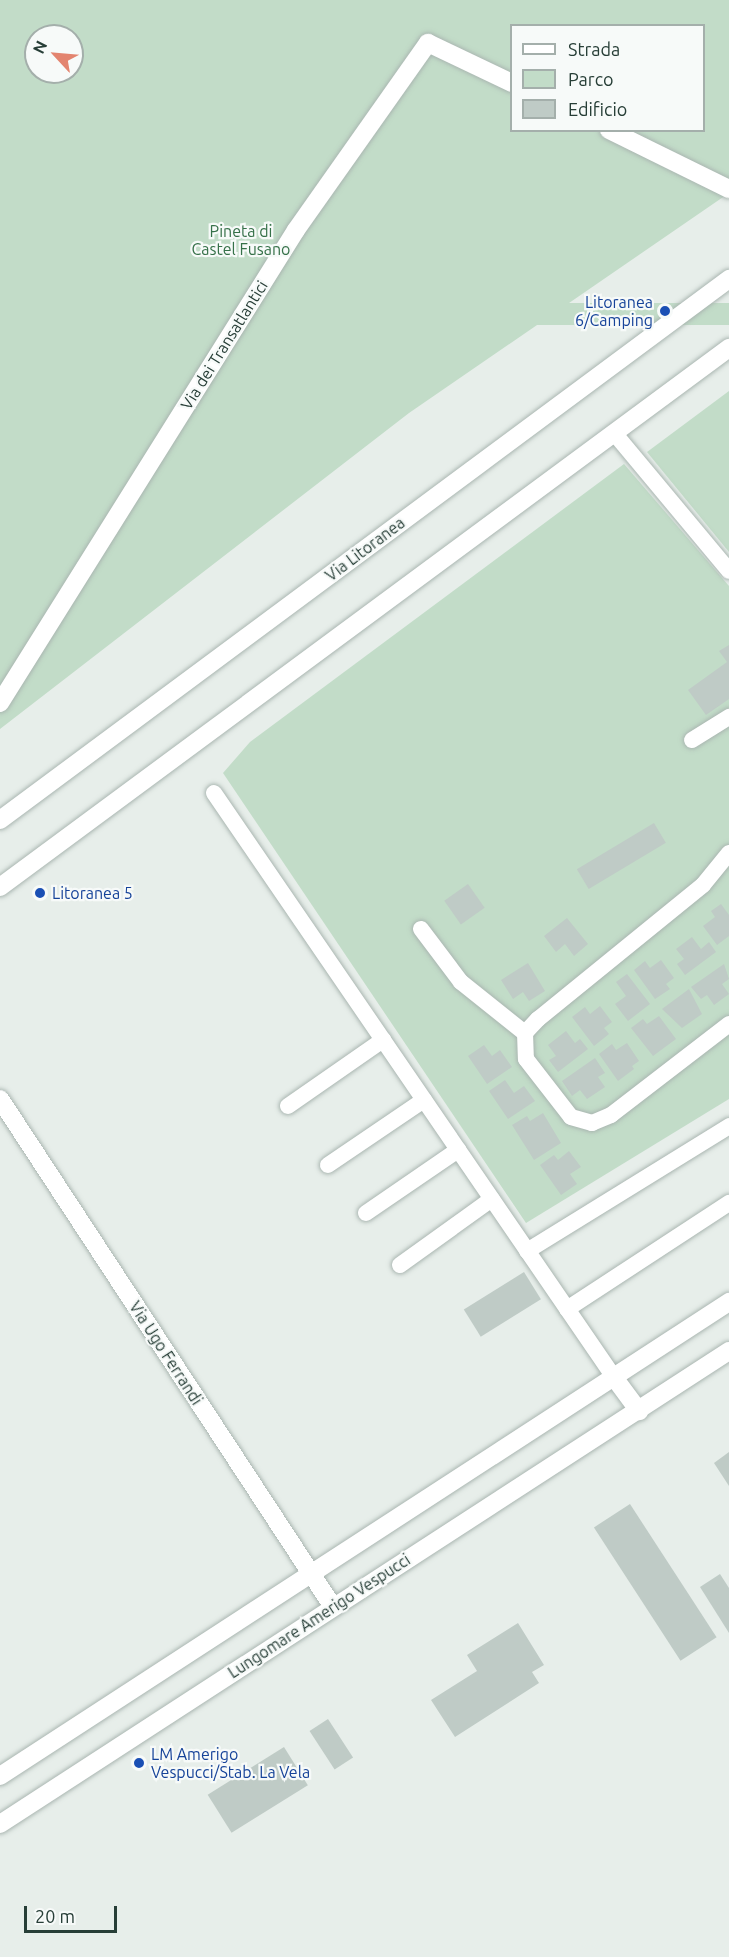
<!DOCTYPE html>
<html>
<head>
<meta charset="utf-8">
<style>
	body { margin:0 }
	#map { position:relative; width:729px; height:1957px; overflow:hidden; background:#e7eeea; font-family:Ubuntu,sans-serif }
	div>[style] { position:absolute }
	.green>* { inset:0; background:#c2dcc8; transform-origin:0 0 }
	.building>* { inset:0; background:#bfcbc6; transform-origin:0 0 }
	.roads { filter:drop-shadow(0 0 2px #aab6b1) drop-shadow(0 0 2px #aab6b1) }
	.lane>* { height:16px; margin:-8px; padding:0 8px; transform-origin:8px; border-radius:8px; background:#fff }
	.street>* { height:18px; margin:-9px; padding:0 9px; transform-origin:9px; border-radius:9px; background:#fff }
	.secondary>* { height:18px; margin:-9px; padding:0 9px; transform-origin:9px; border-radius:9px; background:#fff }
	.dots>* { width:16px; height:16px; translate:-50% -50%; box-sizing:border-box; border:3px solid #f7faf9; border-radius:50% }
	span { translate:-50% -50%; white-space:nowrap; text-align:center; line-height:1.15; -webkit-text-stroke:4.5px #f7faf9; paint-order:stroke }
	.park-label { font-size:16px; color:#367149 }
	.transit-label { font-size:16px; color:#164399 }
	.right { translate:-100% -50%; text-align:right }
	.left { translate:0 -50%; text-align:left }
	.street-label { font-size:16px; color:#273e37 }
	.legend { position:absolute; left:510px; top:24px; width:195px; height:108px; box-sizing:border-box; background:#f7faf9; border:2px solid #a4afab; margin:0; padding:8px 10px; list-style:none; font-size:18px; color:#273e37 }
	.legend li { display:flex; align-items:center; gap:12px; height:30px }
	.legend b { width:30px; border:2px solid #a4afab }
	.north { position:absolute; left:24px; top:24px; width:60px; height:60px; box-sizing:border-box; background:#f7faf9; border:2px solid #a4afab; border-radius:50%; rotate:296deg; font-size:16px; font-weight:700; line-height:24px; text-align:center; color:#273e37 }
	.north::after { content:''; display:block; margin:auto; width:21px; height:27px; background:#e3846f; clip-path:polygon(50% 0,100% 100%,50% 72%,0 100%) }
	.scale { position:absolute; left:24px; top:1906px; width:93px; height:27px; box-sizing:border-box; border:3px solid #273e37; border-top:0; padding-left:8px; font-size:18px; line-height:21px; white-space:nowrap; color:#273e37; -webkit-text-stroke:4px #f7faf9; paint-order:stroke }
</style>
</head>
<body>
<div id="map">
	<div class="green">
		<i style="clip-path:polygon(evenodd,0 0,729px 0,729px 193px,409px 413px,0 729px,0 0,512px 26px,704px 26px,704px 130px,512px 130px,512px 26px,0 0,36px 36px,72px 36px,72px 72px,36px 72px,36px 36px)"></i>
		<i style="left:729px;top:303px;width:22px;height:906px;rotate:90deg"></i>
		<i style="clip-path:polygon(729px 391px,729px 552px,647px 452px)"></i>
		<i style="clip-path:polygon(624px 464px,729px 586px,729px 1099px,526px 1223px,223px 773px,250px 742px)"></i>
	</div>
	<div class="building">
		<i style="clip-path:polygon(729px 645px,729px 699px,706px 715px,688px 690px,727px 662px,719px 651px)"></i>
		<i style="left:654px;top:823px;width:23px;height:90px;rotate:59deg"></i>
		<i style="left:468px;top:884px;width:29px;height:29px;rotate:55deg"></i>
		<i style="clip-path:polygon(721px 904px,729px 915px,729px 936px,717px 945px,703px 926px,715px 917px,711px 911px)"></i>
		<i style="clip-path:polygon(567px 918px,588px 944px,574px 956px,565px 944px,556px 952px,544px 936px)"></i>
		<i style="clip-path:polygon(692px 937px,701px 949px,709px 942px,716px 952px,685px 975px,677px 964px,684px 959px,676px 949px)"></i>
		<i style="clip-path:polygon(661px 960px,674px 978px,666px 984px,670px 989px,655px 999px,634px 970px,645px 961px,650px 968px)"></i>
		<i style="clip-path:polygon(528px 963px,545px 991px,529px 1001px,523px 992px,513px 999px,501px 980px)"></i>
		<i style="clip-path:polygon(724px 964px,729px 979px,722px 984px,729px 994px,714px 1005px,707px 995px,701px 999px,691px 987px)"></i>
		<i style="clip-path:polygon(627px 974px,650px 1004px,628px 1021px,615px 1004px,626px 996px,616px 982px)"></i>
		<i style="clip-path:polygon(689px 989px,702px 1014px,682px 1028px,662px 1009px)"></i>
		<i style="clip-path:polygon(600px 1006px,612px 1022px,604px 1028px,609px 1034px,594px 1046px,572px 1017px,585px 1007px,590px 1014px)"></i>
		<i style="clip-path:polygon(659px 1016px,676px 1039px,653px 1056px,631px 1028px,643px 1019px,647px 1024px)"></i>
		<i style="clip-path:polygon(566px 1031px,575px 1043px,580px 1039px,588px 1049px,558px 1072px,549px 1060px,556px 1056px,548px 1045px)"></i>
		<i style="clip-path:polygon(627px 1043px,639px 1061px,632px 1066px,634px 1069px,618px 1081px,599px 1054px,612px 1044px,616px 1050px)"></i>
		<i style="clip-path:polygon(484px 1045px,492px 1056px,500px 1050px,512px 1067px,487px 1084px,468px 1056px)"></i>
		<i style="clip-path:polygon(595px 1058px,605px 1073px,598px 1077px,605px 1087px,587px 1099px,580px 1090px,572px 1096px,562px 1081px)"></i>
		<i style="clip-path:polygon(505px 1080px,514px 1093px,524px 1086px,535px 1101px,508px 1119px,489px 1091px)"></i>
		<i style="clip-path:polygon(543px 1113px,561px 1143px,534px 1160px,512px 1125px,527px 1116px,530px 1121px)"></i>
		<i style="clip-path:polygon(569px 1151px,581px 1167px,570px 1174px,577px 1184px,561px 1195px,540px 1165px,554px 1155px,558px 1160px)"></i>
		<i style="left:524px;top:1272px;width:32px;height:71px;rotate:58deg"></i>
		<i style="clip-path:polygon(729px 1452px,729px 1486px,714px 1463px)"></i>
		<i style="left:630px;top:1504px;width:159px;height:43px;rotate:57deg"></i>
		<i style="clip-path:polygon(720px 1574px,729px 1588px,729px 1633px,700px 1587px)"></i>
		<i style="clip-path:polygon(518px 1623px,544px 1665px,532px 1672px,539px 1683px,455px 1737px,431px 1700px,477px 1671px,467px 1655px)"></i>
		<i style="left:328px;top:1719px;width:46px;height:22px;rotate:57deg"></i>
		<i style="left:284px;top:1747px;width:45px;height:90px;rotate:58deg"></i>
	</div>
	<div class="roads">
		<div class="lane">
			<i style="left:615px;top:434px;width:178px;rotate:50.2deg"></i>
			<i style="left:692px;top:740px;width:44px;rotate:-31.9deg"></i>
			<i style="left:214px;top:793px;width:706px;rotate:55.61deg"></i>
			<i style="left:729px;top:853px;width:41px;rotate:129.1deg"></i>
			<i style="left:703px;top:885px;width:213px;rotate:140.9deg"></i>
			<i style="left:538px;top:1019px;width:19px;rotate:133deg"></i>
			<i style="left:525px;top:1033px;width:26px;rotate:88deg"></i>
			<i style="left:526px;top:1059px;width:73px;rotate:52.2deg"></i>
			<i style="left:571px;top:1117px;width:22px;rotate:16deg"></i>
			<i style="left:592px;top:1123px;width:21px;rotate:-23deg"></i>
			<i style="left:611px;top:1115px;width:149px;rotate:-37.6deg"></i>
			<i style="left:421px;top:929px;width:66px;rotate:53deg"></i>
			<i style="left:461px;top:982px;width:82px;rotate:38.6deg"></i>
			<i style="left:288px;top:1106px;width:116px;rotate:-34.8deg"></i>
			<i style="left:328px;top:1165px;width:116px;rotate:-34.1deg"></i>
			<i style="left:366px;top:1213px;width:112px;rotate:-34.4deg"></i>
			<i style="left:527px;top:1251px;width:238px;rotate:-31.7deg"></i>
			<i style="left:400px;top:1265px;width:113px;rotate:-35.7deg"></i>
			<i style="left:567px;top:1309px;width:194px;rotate:-33.2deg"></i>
		</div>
		<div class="street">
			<i style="left:609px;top:130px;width:134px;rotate:26.2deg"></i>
			<i style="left:0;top:703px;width:558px;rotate:-57.96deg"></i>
			<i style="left:296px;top:230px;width:229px;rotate:-54.8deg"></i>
			<i style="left:428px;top:43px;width:93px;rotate:25.5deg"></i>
			<i style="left:0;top:1099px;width:607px;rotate:56.75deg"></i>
			<i style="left:613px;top:1376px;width:44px;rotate:53.4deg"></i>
			<i style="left:0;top:1776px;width:870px;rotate:-33.03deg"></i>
			<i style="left:0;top:1824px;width:869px;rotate:-32.98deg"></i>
		</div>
		<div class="secondary">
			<i style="left:0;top:820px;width:908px;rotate:-36.58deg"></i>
			<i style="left:0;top:887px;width:907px;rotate:-36.48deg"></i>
		</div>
	</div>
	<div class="dots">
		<i style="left:665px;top:311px;background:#1a4fb4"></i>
		<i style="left:40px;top:893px;background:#1a4fb4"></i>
		<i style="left:139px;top:1763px;background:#1a4fb4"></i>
	</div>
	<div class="park-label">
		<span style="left:241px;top:240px">Pineta di<br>Castel Fusano</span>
	</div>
	<div class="transit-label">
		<span class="right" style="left:653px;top:311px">Litoranea<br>6/Camping</span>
		<span class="left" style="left:52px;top:893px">Litoranea 5</span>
		<span class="left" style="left:151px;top:1763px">LM Amerigo<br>Vespucci/Stab. La Vela</span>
	</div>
	<div class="street-label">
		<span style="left:224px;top:345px;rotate:-58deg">Via dei Transatlantici</span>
		<span style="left:365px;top:549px;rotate:-37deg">Via Litoranea</span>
		<span style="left:166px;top:1353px;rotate:57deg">Via Ugo Ferrandi</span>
		<span style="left:319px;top:1616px;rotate:-33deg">Lungomare Amerigo Vespucci</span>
	</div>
	<ul class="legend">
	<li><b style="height:8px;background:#fff"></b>Strada</li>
	<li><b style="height:16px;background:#c2dcc8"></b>Parco</li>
	<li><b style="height:16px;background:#bfcbc6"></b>Edificio</li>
	</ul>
	<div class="north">N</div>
	<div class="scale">20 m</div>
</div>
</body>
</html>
